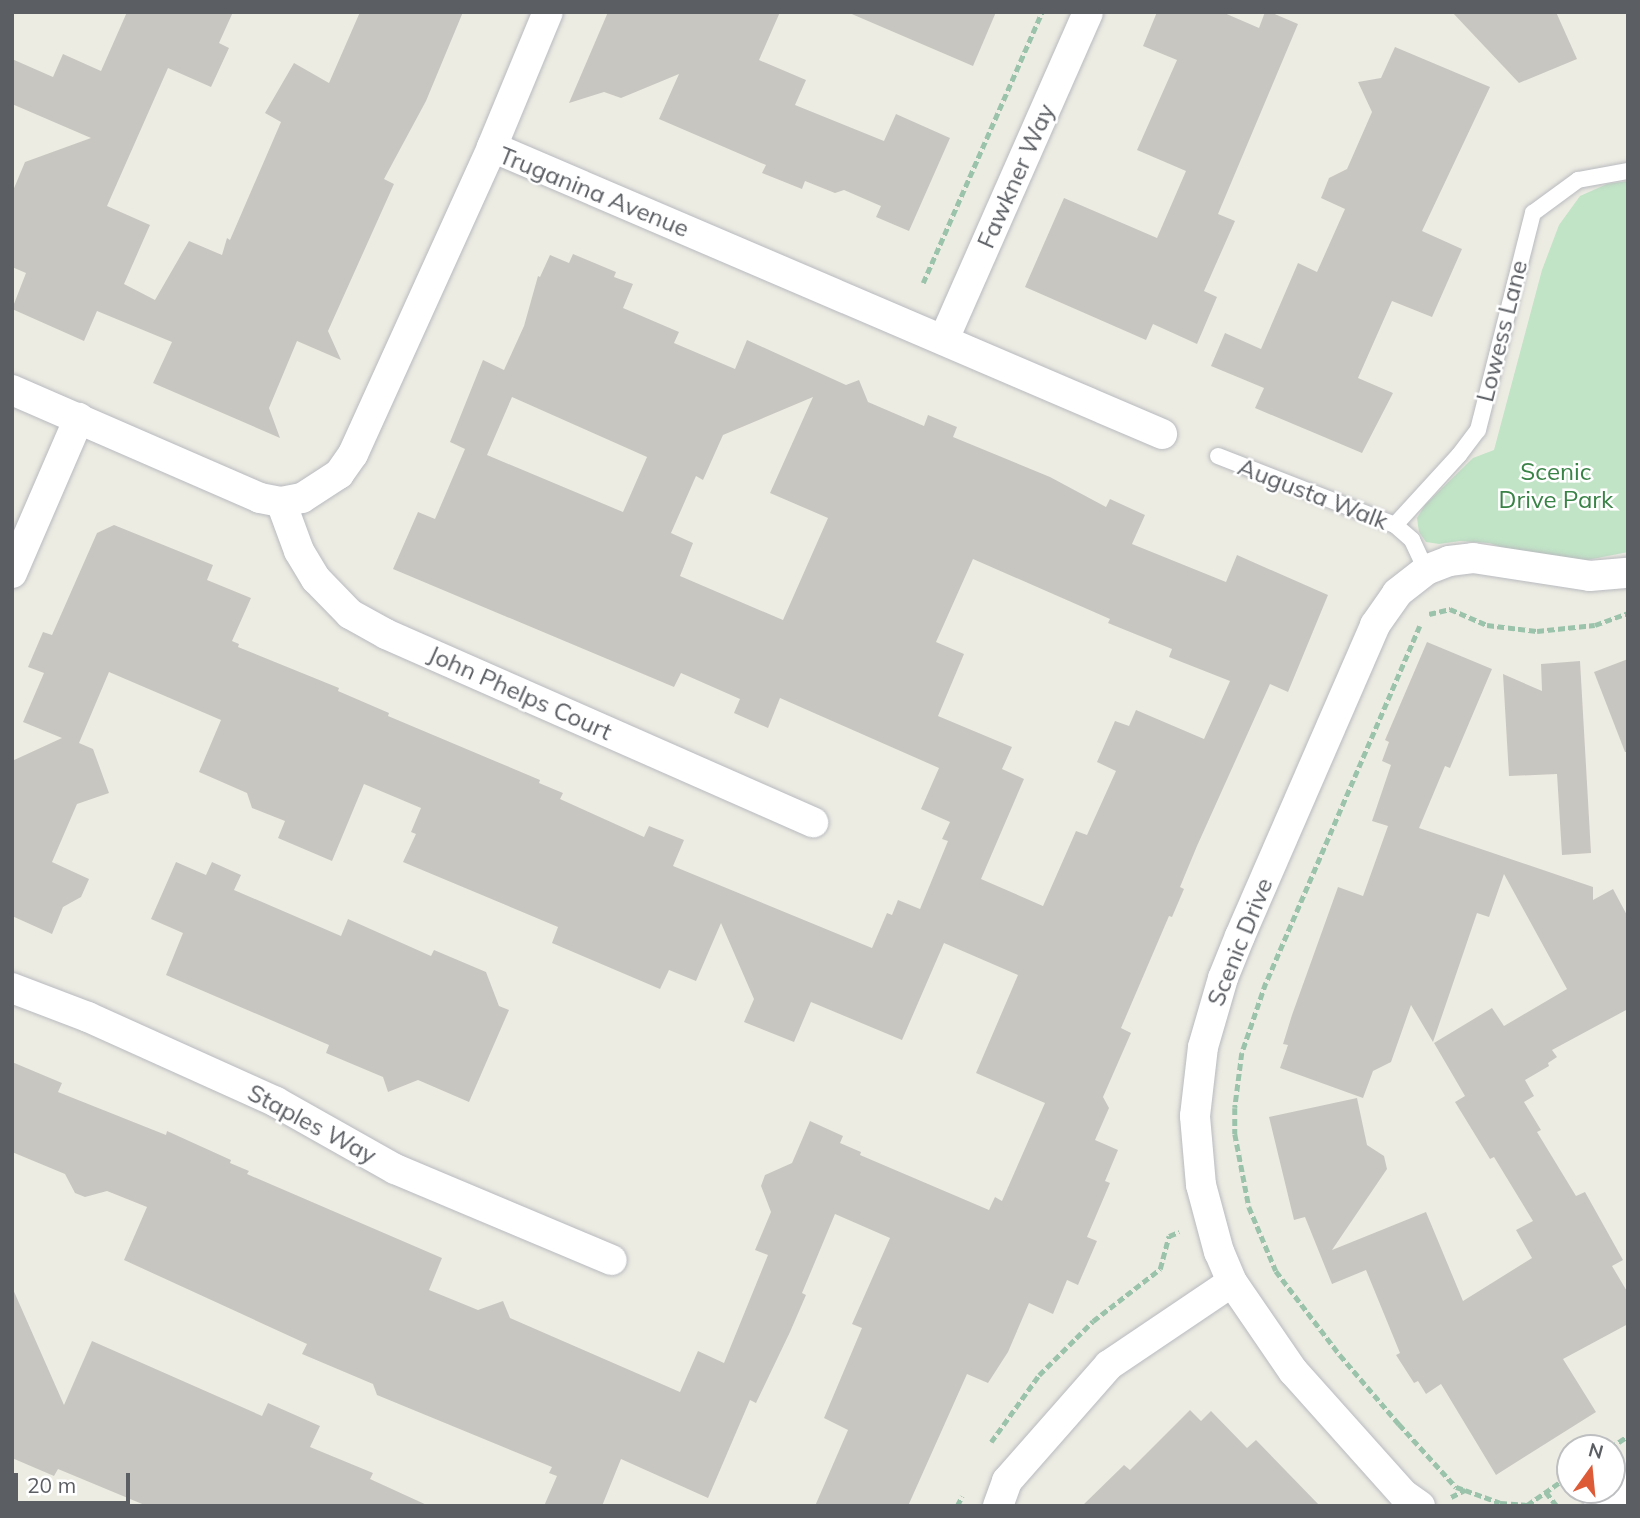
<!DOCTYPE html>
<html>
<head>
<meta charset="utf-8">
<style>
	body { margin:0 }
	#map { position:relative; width:1640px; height:1518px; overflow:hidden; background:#edece3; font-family:Mulish,sans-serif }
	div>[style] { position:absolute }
	.green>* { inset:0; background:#c1e3c6 }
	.building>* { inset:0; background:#c8c6c0 }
	.path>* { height:4.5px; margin-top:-2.25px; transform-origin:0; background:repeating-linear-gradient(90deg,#9bc3ac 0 7px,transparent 0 10.5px) }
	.roads { filter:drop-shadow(0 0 2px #b8babf) drop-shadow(0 0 2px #b8babf) }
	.lane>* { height:16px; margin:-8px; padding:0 8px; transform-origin:8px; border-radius:8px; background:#fff }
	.street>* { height:30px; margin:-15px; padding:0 15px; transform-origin:15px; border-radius:15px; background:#fff }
	.secondary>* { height:38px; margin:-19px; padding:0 19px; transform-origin:19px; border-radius:19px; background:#fff }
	span { translate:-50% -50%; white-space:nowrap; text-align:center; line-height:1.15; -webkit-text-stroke:5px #fff; paint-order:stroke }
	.street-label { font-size:24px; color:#5b5e63 }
	.park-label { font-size:24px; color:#3a8347 }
	.frame { position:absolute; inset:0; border:14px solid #5b5e63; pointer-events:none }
	.north { position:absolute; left:1556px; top:1434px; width:70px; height:70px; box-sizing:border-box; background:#fff; border:2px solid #bdbfc1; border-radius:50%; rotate:15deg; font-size:19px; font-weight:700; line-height:28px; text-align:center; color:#5b5e63 }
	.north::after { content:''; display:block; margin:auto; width:24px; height:32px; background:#de5b38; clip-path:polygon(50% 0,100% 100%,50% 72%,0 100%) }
	.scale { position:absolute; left:14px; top:1473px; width:116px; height:32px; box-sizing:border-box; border:4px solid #5b5e63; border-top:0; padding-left:9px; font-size:21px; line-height:24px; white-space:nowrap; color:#5b5e63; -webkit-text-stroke:5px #fff; paint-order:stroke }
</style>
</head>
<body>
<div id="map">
	<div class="green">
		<i style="clip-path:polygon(1628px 181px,1628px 552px,1577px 562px,1516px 552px,1489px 543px,1460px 541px,1439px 544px,1426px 542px,1419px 532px,1417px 518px,1425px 505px,1473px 458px,1494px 450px,1542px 270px,1559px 225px,1580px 196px,1607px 184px)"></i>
	</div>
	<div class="building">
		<i style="clip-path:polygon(127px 12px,233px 12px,219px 43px,229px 48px,211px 87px,168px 68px,107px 206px,150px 225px,124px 284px,155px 300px,189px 241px,222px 255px,227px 238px,230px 240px,281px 122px,265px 113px,294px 63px,329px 83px,360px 12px,463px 12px,426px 101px,384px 179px,394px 184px,328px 331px,341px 360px,297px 341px,269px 408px,280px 438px,153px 383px,172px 342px,97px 311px,84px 341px,12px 309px,26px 273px,12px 267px,12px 193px,25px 162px,91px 138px,12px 104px,12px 59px,53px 77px,63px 54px,101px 71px)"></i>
		<i style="clip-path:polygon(608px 12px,780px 12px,759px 60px,806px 80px,795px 105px,884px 141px,896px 114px,950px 138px,909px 231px,876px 217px,881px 206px,844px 190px,835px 193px,805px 181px,802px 189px,762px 173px,766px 165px,659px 119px,679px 74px,621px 98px,604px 92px,569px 103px)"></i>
		<i style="clip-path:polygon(847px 12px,996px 12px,973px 66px)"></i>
		<i style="clip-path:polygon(1157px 12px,1222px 12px,1259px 28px,1265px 12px,1270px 12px,1298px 24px,1218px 214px,1235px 221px,1204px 291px,1217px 297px,1197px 344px,1153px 324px,1146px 340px,1025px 287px,1064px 198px,1157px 238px,1186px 171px,1137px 150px,1177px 60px,1143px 46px)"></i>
		<i style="clip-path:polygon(1452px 12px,1556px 12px,1577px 59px,1519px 83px)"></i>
		<i style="clip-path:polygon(1395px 47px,1490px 87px,1422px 231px,1462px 249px,1432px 317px,1392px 301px,1358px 378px,1393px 393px,1362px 453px,1255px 408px,1264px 388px,1211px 366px,1225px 333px,1261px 349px,1298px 263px,1317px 272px,1345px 209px,1321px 198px,1329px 178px,1347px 169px,1372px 112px,1358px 82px,1381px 78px)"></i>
		<i style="clip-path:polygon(evenodd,573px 254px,616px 272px,614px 277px,633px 284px,623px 308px,679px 332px,674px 343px,735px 369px,747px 340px,846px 385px,859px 380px,868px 402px,924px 426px,928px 415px,957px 427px,953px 437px,1050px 477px,1106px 507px,1110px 499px,1145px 515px,1132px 544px,1226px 582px,1237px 555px,1328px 595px,1288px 692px,1270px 684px,1197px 846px,1180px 887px,1184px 889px,1172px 917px,1169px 916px,1121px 1028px,1131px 1033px,1103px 1097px,1109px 1108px,1095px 1140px,1118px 1150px,1105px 1181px,1110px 1183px,1087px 1237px,1097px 1241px,1078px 1285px,1067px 1280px,1053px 1314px,1029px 1303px,1008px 1352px,988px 1383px,967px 1374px,908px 1506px,815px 1506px,848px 1430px,824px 1418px,862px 1328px,852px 1324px,890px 1238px,835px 1214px,802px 1293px,806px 1295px,790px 1332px,756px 1403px,750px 1400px,708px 1498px,621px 1459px,602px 1506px,544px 1506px,557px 1476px,549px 1473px,552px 1467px,377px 1395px,373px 1384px,302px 1354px,307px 1344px,124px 1260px,147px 1207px,107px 1191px,85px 1197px,75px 1193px,65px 1174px,12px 1152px,12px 1062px,62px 1083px,58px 1092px,166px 1135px,167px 1131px,231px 1160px,230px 1163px,249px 1171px,247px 1174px,442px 1258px,429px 1290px,478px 1310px,503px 1301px,510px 1318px,680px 1392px,698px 1351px,724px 1363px,768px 1255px,755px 1250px,771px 1212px,761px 1186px,765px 1175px,792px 1163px,810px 1121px,843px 1136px,840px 1143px,861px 1152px,860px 1155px,989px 1210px,995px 1197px,1002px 1201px,1045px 1103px,976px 1073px,1018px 975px,944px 943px,902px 1040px,811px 1002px,794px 1042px,744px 1022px,754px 999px,721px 923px,696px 981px,669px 970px,660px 989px,552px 943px,558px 927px,403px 862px,416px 834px,411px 832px,421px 808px,364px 784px,332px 861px,278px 838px,285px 821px,252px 808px,247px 793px,199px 772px,221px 720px,109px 672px,79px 743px,93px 749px,109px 793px,77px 804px,52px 862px,89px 879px,81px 897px,63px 907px,52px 934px,12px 916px,12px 761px,62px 738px,23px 722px,44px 673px,28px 667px,43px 632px,52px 635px,97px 533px,114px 525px,213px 565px,207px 580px,251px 598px,232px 641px,239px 644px,238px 647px,339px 688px,338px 691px,389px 713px,388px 716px,540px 780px,539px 783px,563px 793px,560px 799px,644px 837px,649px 826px,684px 840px,673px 866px,872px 948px,887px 913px,892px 915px,898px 900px,920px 909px,948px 841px,942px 839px,950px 822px,921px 809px,939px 768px,780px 698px,768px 728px,734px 713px,740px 699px,681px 673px,674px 687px,393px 569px,418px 512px,435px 519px,465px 449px,450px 442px,483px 360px,504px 370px,524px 326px,538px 276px,540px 277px,550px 255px,569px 263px,573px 254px,512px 397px,647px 457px,623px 512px,487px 455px,512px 397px,573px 254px,813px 397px,770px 493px,828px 518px,783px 620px,680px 576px,693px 543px,671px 533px,696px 476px,703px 480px,723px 435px,813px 397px,573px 254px,973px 559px,1110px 619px,1108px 623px,1172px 649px,1169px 657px,1230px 681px,1204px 739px,1136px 710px,1129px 726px,1115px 721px,1097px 762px,1116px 771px,1087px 835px,1076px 831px,1043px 906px,981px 879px,1024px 779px,1002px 769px,1012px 747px,938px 716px,964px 654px,936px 642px,973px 559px)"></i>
		<i style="clip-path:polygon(1427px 642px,1492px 669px,1450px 768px,1445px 766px,1419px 828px,1593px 887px,1593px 900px,1613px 889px,1628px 917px,1628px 1009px,1552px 1050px,1557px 1057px,1548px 1063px,1549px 1066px,1525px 1080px,1534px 1096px,1524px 1102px,1541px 1130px,1537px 1132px,1576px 1196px,1585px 1192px,1623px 1260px,1612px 1266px,1628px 1293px,1628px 1324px,1563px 1359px,1596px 1412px,1496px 1475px,1441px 1384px,1426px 1394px,1418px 1381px,1414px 1383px,1396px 1355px,1400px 1353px,1366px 1270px,1332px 1284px,1305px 1217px,1294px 1220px,1269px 1117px,1357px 1098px,1367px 1145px,1384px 1156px,1387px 1169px,1332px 1250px,1426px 1212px,1463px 1301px,1532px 1258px,1516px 1230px,1533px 1221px,1494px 1157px,1490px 1159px,1455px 1102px,1465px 1096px,1434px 1043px,1492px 1008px,1504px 1026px,1567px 989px,1504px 874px,1489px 917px,1477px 913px,1433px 1042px,1411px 1005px,1391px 1062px,1373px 1071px,1363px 1098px,1280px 1068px,1288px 1045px,1283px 1044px,1292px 1015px,1338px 887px,1363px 896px,1388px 826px,1372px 821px,1391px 765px,1382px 761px,1389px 742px,1385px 740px)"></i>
		<i style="clip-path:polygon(1628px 659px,1628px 752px,1625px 752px,1594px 672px)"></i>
		<i style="clip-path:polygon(1580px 661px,1591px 853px,1562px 855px,1557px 774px,1509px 776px,1503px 674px,1542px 691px,1541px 664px)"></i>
		<i style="clip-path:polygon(176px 862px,206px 875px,212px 862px,241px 875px,234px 890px,341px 936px,348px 919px,431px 956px,434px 950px,486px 972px,499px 1006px,509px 1010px,469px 1102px,418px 1080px,388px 1092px,383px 1077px,326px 1053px,329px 1045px,166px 975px,183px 933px,151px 919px)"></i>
		<i style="clip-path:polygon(12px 1287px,64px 1405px,92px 1341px,262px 1416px,268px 1403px,320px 1426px,310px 1447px,373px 1473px,370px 1479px,429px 1506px,147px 1506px,58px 1469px,54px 1476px,12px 1458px)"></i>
		<i style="clip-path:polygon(1190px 1410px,1201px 1421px,1211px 1411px,1247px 1448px,1256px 1440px,1320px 1506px,1082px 1506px,1124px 1465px,1130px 1470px)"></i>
	</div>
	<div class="path">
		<i style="left:923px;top:283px;width:296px;rotate:-66.3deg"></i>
		<i style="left:1429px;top:614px;width:22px;rotate:-13deg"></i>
		<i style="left:1450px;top:609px;width:40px;rotate:23.4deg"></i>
		<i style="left:1487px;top:625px;width:50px;rotate:6.8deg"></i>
		<i style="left:1537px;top:631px;width:58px;rotate:-5.9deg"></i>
		<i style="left:1595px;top:625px;width:35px;rotate:-20deg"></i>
		<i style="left:1420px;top:626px;width:389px;rotate:113.3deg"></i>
		<i style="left:1266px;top:983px;width:74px;rotate:108.9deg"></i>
		<i style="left:1242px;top:1053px;width:55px;rotate:97.3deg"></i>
		<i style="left:1235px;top:1108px;width:26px;rotate:90deg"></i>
		<i style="left:1235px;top:1134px;width:74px;rotate:79.1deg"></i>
		<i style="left:1249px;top:1207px;width:69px;rotate:67.1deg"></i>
		<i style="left:1276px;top:1271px;width:106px;rotate:52.7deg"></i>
		<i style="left:1340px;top:1355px;width:91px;rotate:49.5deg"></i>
		<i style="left:1399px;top:1424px;width:85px;rotate:47.9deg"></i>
		<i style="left:1456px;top:1487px;width:9px;rotate:18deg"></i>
		<i style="left:991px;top:1442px;width:82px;rotate:-54.4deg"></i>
		<i style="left:1039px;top:1375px;width:76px;rotate:-45deg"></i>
		<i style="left:1093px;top:1321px;width:85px;rotate:-37.8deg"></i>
		<i style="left:1160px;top:1269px;width:34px;rotate:-75deg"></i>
		<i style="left:1169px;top:1236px;width:11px;rotate:-22deg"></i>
		<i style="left:1610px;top:1448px;width:22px;rotate:-34deg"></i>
		<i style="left:1546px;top:1492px;width:18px;rotate:52deg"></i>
		<i style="left:1451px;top:1497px;width:16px;rotate:-27deg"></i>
		<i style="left:1465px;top:1490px;width:37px;rotate:20deg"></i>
		<i style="left:1500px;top:1503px;width:27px;rotate:4deg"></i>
		<i style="left:1527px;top:1505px;width:52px;rotate:-34.9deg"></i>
		<i style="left:957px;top:1506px;width:11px;rotate:-63deg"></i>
	</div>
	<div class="roads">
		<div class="lane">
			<i style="left:1218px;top:456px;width:190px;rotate:21.3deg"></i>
			<i style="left:1395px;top:525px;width:23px;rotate:41deg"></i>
			<i style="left:1412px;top:540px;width:33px;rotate:65deg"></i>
			<i style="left:1395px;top:525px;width:95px;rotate:-47.6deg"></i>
			<i style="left:1459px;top:455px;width:31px;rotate:-53deg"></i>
			<i style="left:1478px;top:430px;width:224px;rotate:-75.8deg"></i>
			<i style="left:1533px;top:213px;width:56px;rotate:-36.3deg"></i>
			<i style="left:1578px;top:180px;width:51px;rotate:-10.2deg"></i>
		</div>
		<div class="street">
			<i style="left:492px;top:147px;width:146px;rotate:-67.5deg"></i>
			<i style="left:944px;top:339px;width:357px;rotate:-66.2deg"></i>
			<i style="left:12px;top:390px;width:270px;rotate:23.5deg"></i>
			<i style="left:260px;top:498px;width:21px;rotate:11deg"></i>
			<i style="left:281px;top:502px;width:21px;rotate:-11deg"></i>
			<i style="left:302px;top:498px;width:44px;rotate:-33deg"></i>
			<i style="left:339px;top:474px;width:24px;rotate:-55deg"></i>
			<i style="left:353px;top:454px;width:337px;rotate:-65.6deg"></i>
			<i style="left:492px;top:147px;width:729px;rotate:23.19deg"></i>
			<i style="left:281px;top:502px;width:52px;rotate:69.8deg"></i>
			<i style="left:299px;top:551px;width:33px;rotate:59deg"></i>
			<i style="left:316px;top:579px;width:49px;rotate:45.8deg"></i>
			<i style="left:350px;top:614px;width:41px;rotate:29.1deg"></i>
			<i style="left:386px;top:634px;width:467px;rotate:23.8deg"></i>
			<i style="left:12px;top:573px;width:169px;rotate:-66.6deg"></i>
			<i style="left:12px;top:988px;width:81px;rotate:20.9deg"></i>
			<i style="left:88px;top:1017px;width:206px;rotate:24.3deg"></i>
			<i style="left:276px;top:1102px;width:137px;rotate:29.4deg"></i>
			<i style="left:395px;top:1169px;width:235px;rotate:22.8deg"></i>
			<i style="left:998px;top:1506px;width:27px;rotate:-70deg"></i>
			<i style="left:1007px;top:1481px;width:154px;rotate:-48.7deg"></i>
			<i style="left:1109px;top:1365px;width:148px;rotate:-34deg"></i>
			<i style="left:1420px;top:1506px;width:19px;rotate:-145deg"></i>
			<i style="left:1404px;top:1495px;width:166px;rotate:-131.8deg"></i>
			<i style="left:1293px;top:1371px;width:108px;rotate:-124.4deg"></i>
			<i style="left:1232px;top:1282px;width:33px;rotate:-113deg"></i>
			<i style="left:1219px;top:1252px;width:69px;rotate:-105deg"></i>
			<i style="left:1201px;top:1185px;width:69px;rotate:-95deg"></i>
			<i style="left:1195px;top:1116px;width:69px;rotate:-83.4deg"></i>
			<i style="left:1203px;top:1047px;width:72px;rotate:-73.8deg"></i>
			<i style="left:1223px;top:978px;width:45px;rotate:-68deg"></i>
			<i style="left:1240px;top:936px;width:339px;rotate:-66.5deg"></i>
			<i style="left:1375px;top:625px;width:39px;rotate:-55deg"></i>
			<i style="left:1397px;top:593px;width:37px;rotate:-38deg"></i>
			<i style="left:1426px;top:570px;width:25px;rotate:-21deg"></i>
			<i style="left:1449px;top:561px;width:24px;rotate:-7deg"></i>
			<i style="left:1473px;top:558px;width:118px;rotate:8.7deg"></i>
			<i style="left:1590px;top:576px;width:38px;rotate:-5deg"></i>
		</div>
		<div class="secondary">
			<i style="left:1603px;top:1506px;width:30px;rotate:-34deg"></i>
		</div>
	</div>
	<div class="street-label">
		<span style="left:1016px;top:176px;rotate:-66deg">Fawkner Way</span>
		<span style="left:594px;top:192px;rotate:22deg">Truganina Avenue</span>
		<span style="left:1502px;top:331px;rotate:-76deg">Lowess Lane</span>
		<span style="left:1313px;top:494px;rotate:21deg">Augusta Walk</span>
		<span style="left:520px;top:693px;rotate:24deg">John Phelps Court</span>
		<span style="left:1240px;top:942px;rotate:-68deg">Scenic Drive</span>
		<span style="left:312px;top:1124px;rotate:28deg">Staples Way</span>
	</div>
	<div class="park-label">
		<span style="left:1556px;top:486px">Scenic<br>Drive Park</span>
	</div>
	<div class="frame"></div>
	<div class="north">N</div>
	<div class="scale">20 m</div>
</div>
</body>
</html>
